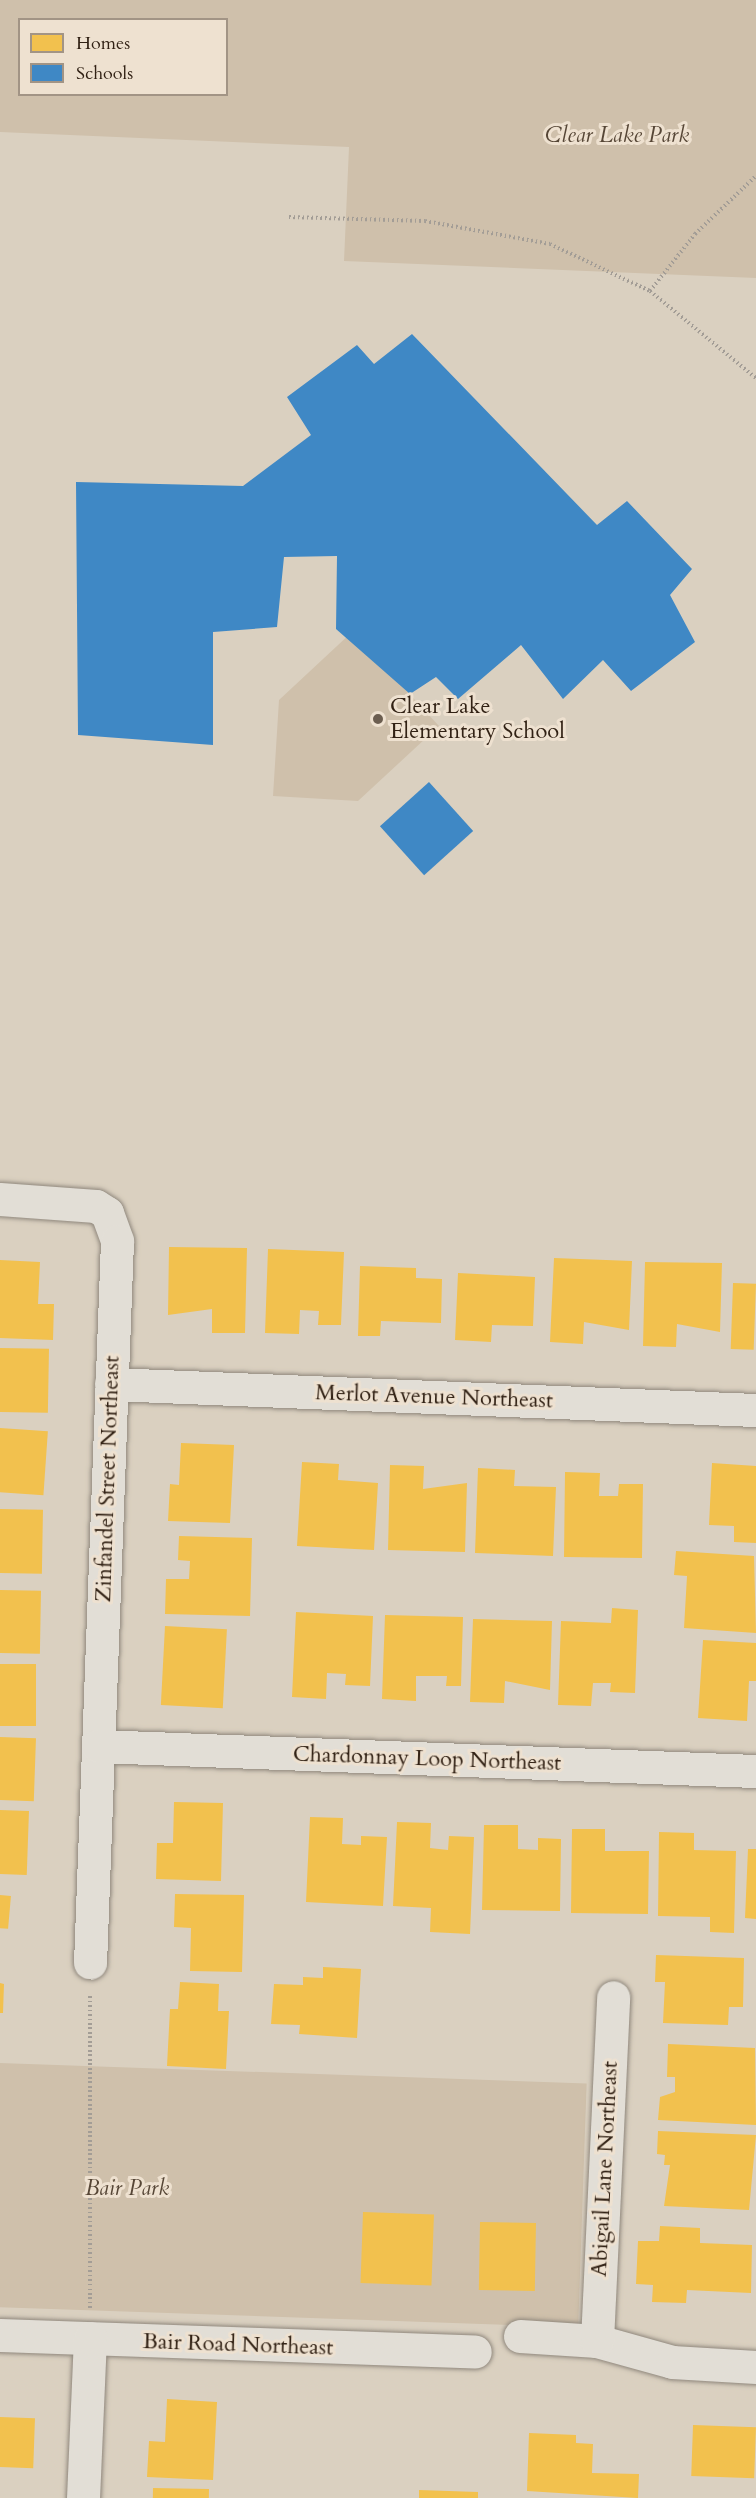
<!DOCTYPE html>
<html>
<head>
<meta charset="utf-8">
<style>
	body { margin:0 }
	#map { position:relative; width:756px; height:2498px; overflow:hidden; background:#dad0c0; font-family:Cardo,serif }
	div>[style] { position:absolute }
	.green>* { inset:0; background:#cfc0ab; transform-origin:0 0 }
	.homes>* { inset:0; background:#f2c14e; transform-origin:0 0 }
	.schools>* { inset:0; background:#3f88c5; transform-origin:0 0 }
	.path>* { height:4px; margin-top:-2px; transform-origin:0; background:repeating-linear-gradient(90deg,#a39d96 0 1.5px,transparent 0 4.5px) }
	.roads { filter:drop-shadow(0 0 2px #90887d) drop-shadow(0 0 2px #90887d) }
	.minor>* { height:33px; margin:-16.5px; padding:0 16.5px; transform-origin:16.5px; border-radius:16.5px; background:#e2ded6 }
	.dots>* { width:16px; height:16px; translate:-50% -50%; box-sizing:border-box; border:3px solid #eee1d0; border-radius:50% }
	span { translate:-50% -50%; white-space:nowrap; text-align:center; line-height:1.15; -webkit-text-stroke:6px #eee1d0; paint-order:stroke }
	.park-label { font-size:22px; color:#564636; font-style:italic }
	.poi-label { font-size:22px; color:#312114 }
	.left { translate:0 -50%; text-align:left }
	.street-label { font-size:22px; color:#312114 }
	.legend { position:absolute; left:18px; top:18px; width:210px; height:78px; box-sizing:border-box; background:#eee1d0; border:2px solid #a29485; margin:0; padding:8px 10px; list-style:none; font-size:18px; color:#312114 }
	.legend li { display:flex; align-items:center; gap:12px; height:30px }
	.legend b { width:30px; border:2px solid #a29485 }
</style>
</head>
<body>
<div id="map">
	<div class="green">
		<i style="clip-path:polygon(evenodd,0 0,756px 0,756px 278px,344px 261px,349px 147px,0 132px,0 0,20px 20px,226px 20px,226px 94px,20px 94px,20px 20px)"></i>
		<i style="clip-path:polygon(352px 632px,439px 726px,358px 801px,273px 796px,279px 700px)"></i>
		<i style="left:0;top:2063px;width:587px;height:244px;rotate:2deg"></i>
	</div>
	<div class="homes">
		<i style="clip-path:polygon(169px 1247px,247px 1248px,245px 1333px,212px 1333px,212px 1309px,168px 1315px)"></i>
		<i style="clip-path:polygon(268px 1249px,344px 1252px,341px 1325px,318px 1325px,319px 1311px,300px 1310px,299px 1334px,265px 1333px)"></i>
		<i style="clip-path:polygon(554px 1258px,632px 1261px,629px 1330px,584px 1322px,583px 1344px,550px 1342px)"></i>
		<i style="clip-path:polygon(0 1260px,40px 1262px,38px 1304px,54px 1304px,53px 1340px,0 1338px)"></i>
		<i style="clip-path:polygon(645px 1262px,722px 1263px,720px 1332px,677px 1324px,676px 1347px,643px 1346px)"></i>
		<i style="clip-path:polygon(360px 1266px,416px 1268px,416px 1278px,442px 1279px,441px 1323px,381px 1321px,380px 1336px,358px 1336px)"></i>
		<i style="clip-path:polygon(458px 1273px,535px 1277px,533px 1326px,492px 1325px,491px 1342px,455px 1340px)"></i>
		<i style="left:733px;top:1283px;width:23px;height:66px;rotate:2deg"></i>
		<i style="left:0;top:1348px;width:49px;height:64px;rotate:1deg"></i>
		<i style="left:0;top:1428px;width:48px;height:64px;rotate:4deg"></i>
		<i style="clip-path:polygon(181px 1443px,234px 1445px,230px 1523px,168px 1521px,170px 1484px,179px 1485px)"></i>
		<i style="clip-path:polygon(302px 1462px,339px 1464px,338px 1480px,378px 1483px,374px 1550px,297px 1546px)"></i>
		<i style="clip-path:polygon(712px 1463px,756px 1466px,756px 1543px,734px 1542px,734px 1526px,709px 1525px)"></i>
		<i style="clip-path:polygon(390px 1465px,424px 1466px,423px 1489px,467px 1483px,465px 1552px,388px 1550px)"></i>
		<i style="clip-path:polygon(478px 1468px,515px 1470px,514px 1486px,556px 1487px,553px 1556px,475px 1553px)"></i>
		<i style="clip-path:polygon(565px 1472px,600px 1473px,599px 1496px,618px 1496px,619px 1484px,643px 1484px,642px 1558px,564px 1557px)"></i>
		<i style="left:0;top:1509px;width:43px;height:64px;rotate:1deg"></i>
		<i style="clip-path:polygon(179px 1536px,252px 1538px,250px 1616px,165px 1614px,166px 1579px,189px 1579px,190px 1561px,178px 1560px)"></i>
		<i style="clip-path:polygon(676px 1551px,754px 1556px,756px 1633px,684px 1628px,687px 1576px,674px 1575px)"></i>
		<i style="left:0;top:1590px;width:41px;height:63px;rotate:1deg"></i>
		<i style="clip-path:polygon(612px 1608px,638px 1610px,635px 1693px,610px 1692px,611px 1683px,593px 1683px,591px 1706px,558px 1705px,561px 1621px,611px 1623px)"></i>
		<i style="clip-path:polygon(296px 1612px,373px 1616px,370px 1686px,345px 1685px,346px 1674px,327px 1673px,326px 1699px,292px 1697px)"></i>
		<i style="clip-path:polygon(385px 1615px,463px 1617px,461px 1686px,446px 1686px,447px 1676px,416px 1676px,416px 1701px,382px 1699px)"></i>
		<i style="clip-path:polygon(473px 1619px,552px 1621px,550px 1690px,505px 1681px,504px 1703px,470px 1702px)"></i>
		<i style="left:165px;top:1626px;width:62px;height:79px;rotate:3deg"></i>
		<i style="clip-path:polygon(703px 1640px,756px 1643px,756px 1681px,749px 1681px,747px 1721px,698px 1718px)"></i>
		<i style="left:0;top:1664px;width:36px;height:62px"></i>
		<i style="left:0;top:1737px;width:36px;height:63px;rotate:2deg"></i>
		<i style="clip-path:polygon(174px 1802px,223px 1803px,221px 1881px,156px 1879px,157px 1843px,173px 1843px)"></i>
		<i style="left:0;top:1810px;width:29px;height:64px;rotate:2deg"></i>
		<i style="clip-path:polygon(310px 1817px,343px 1818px,342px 1844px,361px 1845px,361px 1836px,387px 1837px,383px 1906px,306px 1902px)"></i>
		<i style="clip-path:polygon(397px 1822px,431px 1823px,430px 1848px,448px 1850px,449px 1836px,474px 1837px,470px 1934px,430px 1932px,431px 1908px,393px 1906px)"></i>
		<i style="clip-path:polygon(484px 1825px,518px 1825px,518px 1849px,538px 1850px,538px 1838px,561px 1839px,560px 1911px,482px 1910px)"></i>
		<i style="clip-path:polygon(572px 1829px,605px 1829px,605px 1851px,649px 1851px,648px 1914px,571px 1913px)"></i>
		<i style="clip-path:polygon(659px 1832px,694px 1833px,694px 1850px,736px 1851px,734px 1933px,710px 1932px,710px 1917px,658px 1916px)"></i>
		<i style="clip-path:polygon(748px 1849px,756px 1849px,756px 1919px,745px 1918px)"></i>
		<i style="clip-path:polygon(175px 1894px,244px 1895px,242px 1972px,190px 1971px,191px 1928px,174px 1927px)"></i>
		<i style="left:0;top:1895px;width:11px;height:33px;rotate:5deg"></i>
		<i style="clip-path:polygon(656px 1955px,744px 1958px,743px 2007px,729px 2007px,728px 2025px,663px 2023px,665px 1982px,655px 1982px)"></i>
		<i style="clip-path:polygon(323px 1967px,361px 1969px,357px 2038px,299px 2034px,300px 2025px,271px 2024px,274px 1984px,303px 1985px,303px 1977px,323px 1978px)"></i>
		<i style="clip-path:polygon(180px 1982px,219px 1984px,218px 2011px,229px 2011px,226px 2069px,167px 2066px,170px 2009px,178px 2009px)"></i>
		<i style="clip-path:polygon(0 1983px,4px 1984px,3px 2013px,0 2013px)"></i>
		<i style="clip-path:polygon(668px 2044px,755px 2048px,756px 2125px,658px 2120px,660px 2097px,675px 2092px,675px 2077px,667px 2077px)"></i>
		<i style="clip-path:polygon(658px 2131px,756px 2135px,749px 2210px,664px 2206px,670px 2165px,664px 2165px,665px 2155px,657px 2154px)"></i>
		<i style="left:363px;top:2212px;width:71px;height:71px;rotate:2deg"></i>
		<i style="left:480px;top:2222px;width:56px;height:68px;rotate:1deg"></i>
		<i style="clip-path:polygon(660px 2226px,700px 2228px,700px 2243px,752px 2245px,751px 2293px,687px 2290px,686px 2303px,652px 2302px,653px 2285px,636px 2284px,638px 2241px,659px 2241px)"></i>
		<i style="clip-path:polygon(167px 2399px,217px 2402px,213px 2480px,147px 2477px,149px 2441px,165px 2442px)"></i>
		<i style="left:0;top:2417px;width:35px;height:50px;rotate:2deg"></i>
		<i style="left:693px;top:2425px;width:63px;height:51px;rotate:2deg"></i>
		<i style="clip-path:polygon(529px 2433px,576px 2435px,576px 2443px,593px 2444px,592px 2473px,639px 2474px,638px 2498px,527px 2491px)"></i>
		<i style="left:153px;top:2488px;width:56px;height:10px;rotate:1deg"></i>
		<i style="clip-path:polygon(419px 2490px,478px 2492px,478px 2498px,419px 2498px)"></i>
	</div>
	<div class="schools">
		<i style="clip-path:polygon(412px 334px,597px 525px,627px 501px,692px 569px,670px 595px,695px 642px,631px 691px,603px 660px,563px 699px,521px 645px,458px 699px,436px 677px,410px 694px,336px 629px,337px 556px,284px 557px,277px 627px,213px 632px,213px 745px,78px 735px,76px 482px,243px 486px,311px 435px,287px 397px,357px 345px,374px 364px)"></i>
		<i style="left:429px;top:782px;width:66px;height:66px;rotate:48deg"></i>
	</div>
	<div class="path">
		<i style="left:289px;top:217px;width:136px;rotate:1.7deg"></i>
		<i style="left:425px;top:221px;width:127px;rotate:10.4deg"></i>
		<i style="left:550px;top:244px;width:110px;rotate:25.2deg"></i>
		<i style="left:650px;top:291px;width:137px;rotate:39.4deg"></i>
		<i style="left:650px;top:291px;width:73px;rotate:-51.7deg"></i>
		<i style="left:695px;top:234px;width:84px;rotate:-43.6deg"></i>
		<i style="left:90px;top:2308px;width:314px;rotate:-90deg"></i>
	</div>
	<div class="roads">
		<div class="minor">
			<i style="left:0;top:1199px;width:96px;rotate:4.2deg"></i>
			<i style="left:96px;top:1206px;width:13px;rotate:32deg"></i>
			<i style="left:107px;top:1213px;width:30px;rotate:70deg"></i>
			<i style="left:117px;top:1241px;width:722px;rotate:92.14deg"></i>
			<i style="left:111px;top:1384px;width:646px;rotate:2.31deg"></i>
			<i style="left:98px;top:1746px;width:658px;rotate:2.18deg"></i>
			<i style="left:0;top:2335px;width:475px;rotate:2deg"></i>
			<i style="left:520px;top:2336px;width:77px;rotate:3.7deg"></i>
			<i style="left:597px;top:2341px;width:78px;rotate:15.6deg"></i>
			<i style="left:672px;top:2362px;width:84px;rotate:3.4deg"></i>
			<i style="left:597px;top:2341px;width:344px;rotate:-87.3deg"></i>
			<i style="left:83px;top:2498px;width:160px;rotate:-87.5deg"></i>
		</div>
	</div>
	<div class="dots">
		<i style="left:378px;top:719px;background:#6c5e50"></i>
	</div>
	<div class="park-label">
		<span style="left:617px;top:136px">Clear Lake Park</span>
		<span style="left:127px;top:2189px">Bair Park</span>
	</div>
	<div class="poi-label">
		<span class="left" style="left:390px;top:719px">Clear Lake<br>Elementary School</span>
	</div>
	<div class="street-label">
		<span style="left:434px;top:1397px;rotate:2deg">Merlot Avenue Northeast</span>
		<span style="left:108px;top:1479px;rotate:-88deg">Zinfandel Street Northeast</span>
		<span style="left:427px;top:1759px;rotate:2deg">Chardonnay Loop Northeast</span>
		<span style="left:605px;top:2169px;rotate:-87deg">Abigail Lane Northeast</span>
		<span style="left:238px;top:2345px;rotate:2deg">Bair Road Northeast</span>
	</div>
	<ul class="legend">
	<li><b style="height:16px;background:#f2c14e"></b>Homes</li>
	<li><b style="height:16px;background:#3f88c5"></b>Schools</li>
	</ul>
</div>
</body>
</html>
